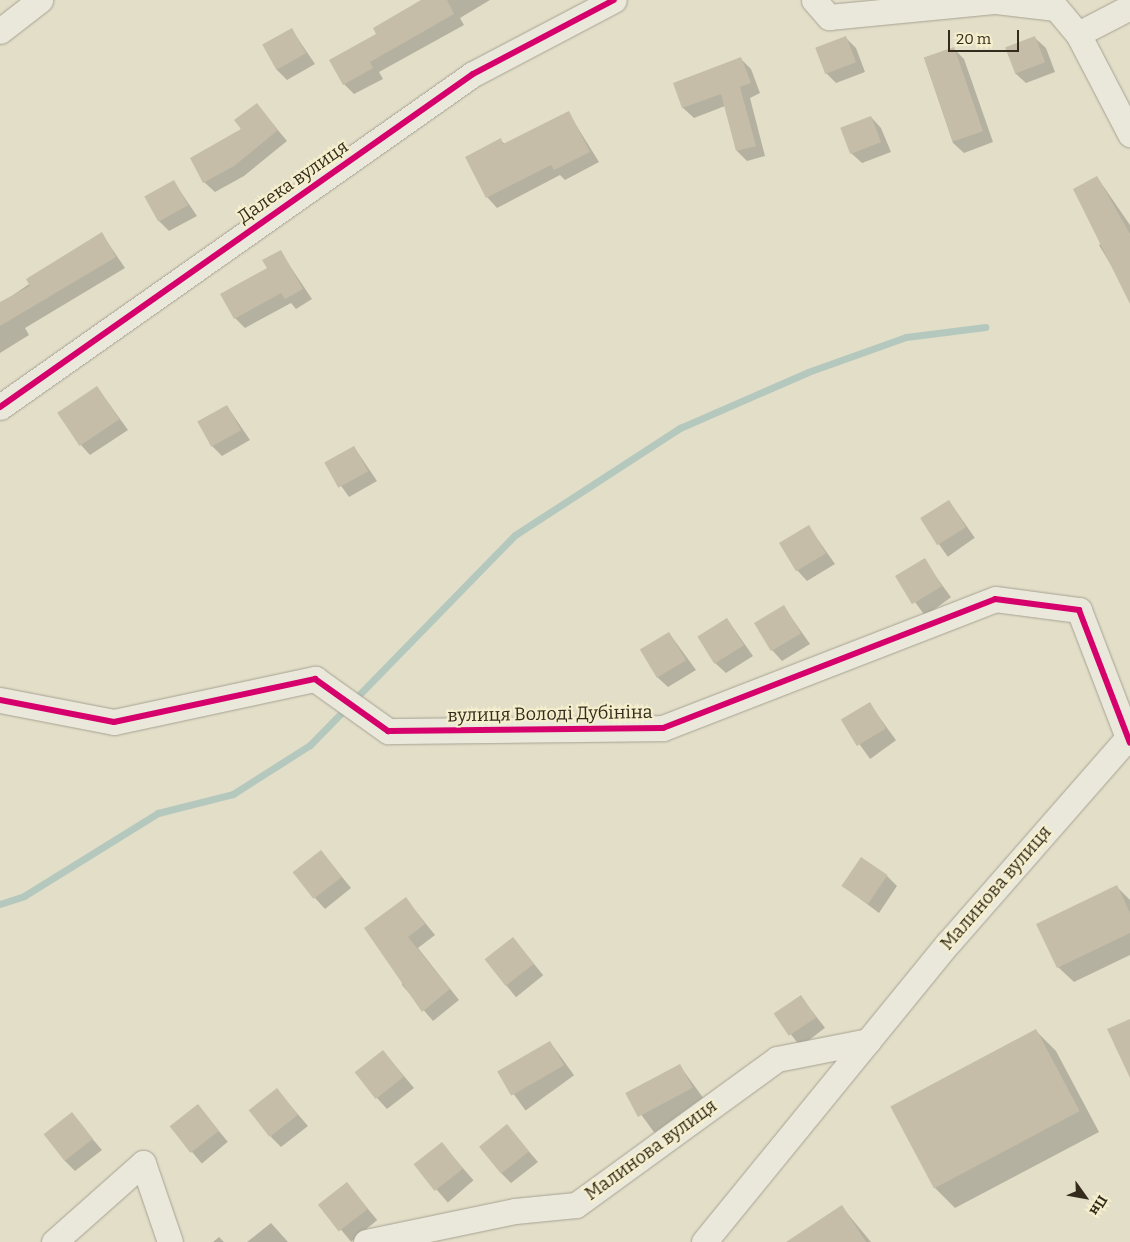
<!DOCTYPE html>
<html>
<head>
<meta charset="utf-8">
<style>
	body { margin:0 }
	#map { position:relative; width:1130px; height:1242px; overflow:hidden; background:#e2dec8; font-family:Bitter,serif }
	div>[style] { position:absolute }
	.shadow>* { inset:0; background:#0003; transform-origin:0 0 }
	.stream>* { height:7px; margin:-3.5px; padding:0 3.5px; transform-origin:3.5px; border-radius:3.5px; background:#b4c8be }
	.building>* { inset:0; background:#c6bda9; transform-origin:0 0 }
	.roads { filter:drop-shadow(0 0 1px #a7a292) drop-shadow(0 0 1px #a7a292) }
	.street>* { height:25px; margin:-12.5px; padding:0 12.5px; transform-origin:12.5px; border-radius:12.5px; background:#eae8db }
	.cycleway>* { height:6px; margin:-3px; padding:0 3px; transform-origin:3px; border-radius:3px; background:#d6006c }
	span { translate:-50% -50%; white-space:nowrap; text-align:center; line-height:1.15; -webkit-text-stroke:4px #f5efcd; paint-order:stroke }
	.street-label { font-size:18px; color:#342b1c }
	.north { position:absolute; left:1060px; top:1172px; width:50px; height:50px; -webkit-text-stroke:4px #f5efcd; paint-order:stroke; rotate:122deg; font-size:14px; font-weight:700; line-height:20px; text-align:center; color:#342b1c }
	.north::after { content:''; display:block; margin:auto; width:18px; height:22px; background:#342b1c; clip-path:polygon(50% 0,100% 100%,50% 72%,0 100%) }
	.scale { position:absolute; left:948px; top:30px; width:71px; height:22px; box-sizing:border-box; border:2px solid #342b1c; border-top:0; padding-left:6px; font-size:15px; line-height:18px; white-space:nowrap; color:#342b1c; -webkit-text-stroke:4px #f5efcd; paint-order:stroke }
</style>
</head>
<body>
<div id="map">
	<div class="shadow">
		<i style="clip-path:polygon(424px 0,490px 0,460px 18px,464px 25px,379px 72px,383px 79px,354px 94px,344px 84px,378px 34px)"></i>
		<i style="clip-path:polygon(292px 30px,315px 64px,287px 80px,276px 69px)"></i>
		<i style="clip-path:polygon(846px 38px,856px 48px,865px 72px,836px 83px,826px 73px)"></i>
		<i style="clip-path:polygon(1035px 38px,1046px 48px,1055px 72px,1026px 83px,1015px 73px)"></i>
		<i style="clip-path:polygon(954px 49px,964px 59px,993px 142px,964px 153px,953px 143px,925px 60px)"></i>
		<i style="clip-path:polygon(741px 59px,751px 69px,760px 93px,750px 98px,765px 156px,747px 161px,737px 151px,725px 106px,694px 118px,683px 108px,674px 83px)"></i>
		<i style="clip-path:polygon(257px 105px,287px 141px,244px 176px,215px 192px,204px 182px)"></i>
		<i style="clip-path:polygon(568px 112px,599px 162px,565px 180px,560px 175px,497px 208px,487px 197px,500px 140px,505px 144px)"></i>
		<i style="clip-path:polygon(871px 117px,881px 128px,891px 152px,862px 163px,851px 153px)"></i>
		<i style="clip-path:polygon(1097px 177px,1130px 225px,1130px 297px,1099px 245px,1104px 242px)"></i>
		<i style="clip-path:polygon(174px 182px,197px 216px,169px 231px,159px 221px)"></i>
		<i style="clip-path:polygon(102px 234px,125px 268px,25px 328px,29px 335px,0 353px,0 304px)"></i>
		<i style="clip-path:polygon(280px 251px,312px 299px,296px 309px,291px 303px,245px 328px,235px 318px)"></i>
		<i style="clip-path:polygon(97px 387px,128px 430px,90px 455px,80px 444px)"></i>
		<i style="clip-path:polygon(227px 406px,250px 440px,222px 456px,212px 446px)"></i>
		<i style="clip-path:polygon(354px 447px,377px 481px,349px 497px,325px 463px)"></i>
		<i style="left:949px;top:501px;width:45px;height:33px;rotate:55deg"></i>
		<i style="clip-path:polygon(809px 527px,835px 564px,807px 581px,797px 570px)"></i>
		<i style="left:924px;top:560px;width:46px;height:32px;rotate:54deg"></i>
		<i style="clip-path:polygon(784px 607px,810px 644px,782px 661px,772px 650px)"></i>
		<i style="clip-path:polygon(727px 619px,753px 656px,726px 673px,715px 663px)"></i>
		<i style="clip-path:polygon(669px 633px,696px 670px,668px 687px,657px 677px)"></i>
		<i style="left:869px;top:703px;width:46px;height:32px;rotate:54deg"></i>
		<i style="clip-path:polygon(321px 851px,351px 888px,325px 909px,315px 898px)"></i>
		<i style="clip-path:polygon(887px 876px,897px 886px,879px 913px,843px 886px)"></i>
		<i style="clip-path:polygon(1117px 887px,1130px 900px,1130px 955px,1074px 982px,1058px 967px)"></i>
		<i style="clip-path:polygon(406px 899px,435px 935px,418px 948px,459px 1000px,433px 1021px,402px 985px)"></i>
		<i style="left:513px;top:938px;width:48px;height:35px;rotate:51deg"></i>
		<i style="left:801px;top:997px;width:39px;height:31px;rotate:52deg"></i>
		<i style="clip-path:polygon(1036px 1031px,1056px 1051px,1099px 1132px,955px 1208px,934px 1187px)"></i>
		<i style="left:550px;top:1042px;width:41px;height:60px;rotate:54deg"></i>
		<i style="clip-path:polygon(383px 1051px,414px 1088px,387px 1109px,377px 1098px)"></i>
		<i style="left:680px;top:1066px;width:39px;height:60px;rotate:54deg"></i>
		<i style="clip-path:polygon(277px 1090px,308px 1126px,281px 1147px,271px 1137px)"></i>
		<i style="left:197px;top:1105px;width:48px;height:34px;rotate:50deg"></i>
		<i style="clip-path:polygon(71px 1114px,102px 1150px,75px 1171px,65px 1161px)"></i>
		<i style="clip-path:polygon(507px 1126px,538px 1162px,511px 1183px,501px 1173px)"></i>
		<i style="left:442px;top:1144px;width:48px;height:34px;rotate:49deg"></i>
		<i style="left:347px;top:1184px;width:47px;height:34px;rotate:50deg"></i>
		<i style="clip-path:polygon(842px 1207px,871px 1242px,790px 1242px)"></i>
		<i style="clip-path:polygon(271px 1223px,288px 1242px,247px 1242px)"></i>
		<i style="clip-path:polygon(219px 1237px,224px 1242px,213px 1242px)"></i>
	</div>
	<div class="stream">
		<i style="left:0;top:904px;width:25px;rotate:-18deg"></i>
		<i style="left:24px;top:896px;width:158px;rotate:-31.8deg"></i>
		<i style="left:158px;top:813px;width:77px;rotate:-14.2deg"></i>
		<i style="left:233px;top:794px;width:91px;rotate:-32.5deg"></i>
		<i style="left:310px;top:745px;width:293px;rotate:-45.7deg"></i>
		<i style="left:515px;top:535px;width:197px;rotate:-33deg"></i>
		<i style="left:680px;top:428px;width:140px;rotate:-23.6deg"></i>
		<i style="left:808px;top:372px;width:104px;rotate:-19.7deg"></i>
		<i style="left:906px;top:337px;width:80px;rotate:-7.2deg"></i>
	</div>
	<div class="building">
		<i style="clip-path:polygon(421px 0,447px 0,454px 14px,370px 62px,373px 68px,343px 85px,329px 60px,376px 34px,373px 28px)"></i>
		<i style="left:292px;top:28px;width:29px;height:34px;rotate:61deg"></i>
		<i style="left:846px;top:36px;width:28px;height:33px;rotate:69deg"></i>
		<i style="left:1035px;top:36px;width:28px;height:32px;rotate:69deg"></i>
		<i style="left:954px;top:47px;width:89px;height:32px;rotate:71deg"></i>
		<i style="clip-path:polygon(741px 57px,751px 83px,740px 87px,756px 146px,736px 151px,721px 94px,682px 108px,673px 83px)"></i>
		<i style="clip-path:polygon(257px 103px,278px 130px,234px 166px,203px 183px,190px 158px,241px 129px,234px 120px)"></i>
		<i style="clip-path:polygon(569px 111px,590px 152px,554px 170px,551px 165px,486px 198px,465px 157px,501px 138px,503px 144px)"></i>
		<i style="left:871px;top:116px;width:28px;height:33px;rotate:69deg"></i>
		<i style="clip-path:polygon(1097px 176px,1130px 234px,1130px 304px,1073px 189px)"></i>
		<i style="left:174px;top:180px;width:29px;height:34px;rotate:61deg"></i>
		<i style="clip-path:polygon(102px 232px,116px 257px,0 326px,0 302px,30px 286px,26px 279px)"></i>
		<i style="clip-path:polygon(281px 250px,303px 289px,285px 299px,281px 293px,234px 319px,220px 294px,267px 268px,262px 260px)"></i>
		<i style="left:97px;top:386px;width:40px;height:48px;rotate:56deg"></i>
		<i style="left:227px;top:405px;width:29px;height:34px;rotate:61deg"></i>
		<i style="left:354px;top:446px;width:29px;height:34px;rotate:61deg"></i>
		<i style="left:949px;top:500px;width:32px;height:34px;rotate:58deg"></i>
		<i style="left:809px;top:525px;width:33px;height:35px;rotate:59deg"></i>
		<i style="left:925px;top:558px;width:33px;height:35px;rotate:59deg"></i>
		<i style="left:784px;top:605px;width:33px;height:35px;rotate:59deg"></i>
		<i style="left:727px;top:618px;width:32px;height:35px;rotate:58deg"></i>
		<i style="left:669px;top:632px;width:33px;height:34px;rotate:59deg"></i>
		<i style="left:870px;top:702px;width:31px;height:34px;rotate:59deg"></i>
		<i style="left:321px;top:850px;width:34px;height:36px;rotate:52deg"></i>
		<i style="left:861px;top:857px;width:32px;height:35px;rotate:34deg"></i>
		<i style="clip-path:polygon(1117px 885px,1130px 913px,1130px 933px,1057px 968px,1036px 924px)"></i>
		<i style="clip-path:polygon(406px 897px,425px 924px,408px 937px,450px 989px,422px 1012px,364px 928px)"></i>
		<i style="left:513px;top:937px;width:34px;height:36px;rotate:52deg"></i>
		<i style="left:801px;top:995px;width:27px;height:33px;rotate:56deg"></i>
		<i style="clip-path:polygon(1130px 1019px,1130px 1078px,1107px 1029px)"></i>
		<i style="left:1036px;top:1029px;width:93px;height:165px;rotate:62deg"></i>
		<i style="left:550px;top:1041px;width:28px;height:61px;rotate:60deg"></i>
		<i style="left:383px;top:1050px;width:34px;height:36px;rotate:52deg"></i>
		<i style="left:680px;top:1064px;width:27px;height:62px;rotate:62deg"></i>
		<i style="left:277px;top:1088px;width:34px;height:36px;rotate:52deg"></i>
		<i style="left:198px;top:1104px;width:34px;height:36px;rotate:52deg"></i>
		<i style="left:72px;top:1112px;width:34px;height:36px;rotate:52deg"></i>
		<i style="left:507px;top:1124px;width:35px;height:36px;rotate:51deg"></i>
		<i style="left:442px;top:1142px;width:34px;height:36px;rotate:52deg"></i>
		<i style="left:347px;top:1182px;width:34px;height:37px;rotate:52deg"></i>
		<i style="clip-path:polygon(842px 1205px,866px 1242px,786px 1242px)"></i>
	</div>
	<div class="roads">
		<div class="street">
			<i style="left:814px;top:0;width:23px;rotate:49deg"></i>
			<i style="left:829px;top:17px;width:168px;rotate:-5.5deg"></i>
			<i style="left:996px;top:1px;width:60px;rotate:6.7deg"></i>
			<i style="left:1056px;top:8px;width:34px;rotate:50deg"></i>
			<i style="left:1078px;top:34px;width:113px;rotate:62.5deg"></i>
			<i style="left:0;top:31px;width:51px;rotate:-37.8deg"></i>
			<i style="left:1078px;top:34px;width:59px;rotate:-27.4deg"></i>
			<i style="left:0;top:407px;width:578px;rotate:-35.15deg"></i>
			<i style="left:473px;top:74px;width:159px;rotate:-27.7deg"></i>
			<i style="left:0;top:700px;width:116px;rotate:10.9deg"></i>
			<i style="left:114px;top:722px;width:206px;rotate:-12.1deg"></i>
			<i style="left:315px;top:679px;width:90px;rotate:35.5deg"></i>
			<i style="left:388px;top:731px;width:275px;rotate:-0.6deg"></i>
			<i style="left:663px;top:728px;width:356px;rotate:-21.2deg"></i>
			<i style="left:995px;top:599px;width:85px;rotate:7.5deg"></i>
			<i style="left:1079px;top:610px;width:142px;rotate:69deg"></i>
			<i style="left:54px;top:1242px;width:119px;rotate:-41.6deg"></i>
			<i style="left:143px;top:1163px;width:83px;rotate:71.1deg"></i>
			<i style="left:366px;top:1242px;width:152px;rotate:-11.8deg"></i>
			<i style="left:515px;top:1211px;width:61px;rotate:-5.6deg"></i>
			<i style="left:576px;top:1205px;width:248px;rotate:-36deg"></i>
			<i style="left:777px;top:1059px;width:93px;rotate:-11.2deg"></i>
			<i style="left:704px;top:1242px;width:387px;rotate:-50.8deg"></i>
			<i style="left:949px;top:942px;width:275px;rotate:-48.8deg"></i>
		</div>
	</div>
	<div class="cycleway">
		<i style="left:0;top:407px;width:578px;rotate:-35.15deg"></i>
		<i style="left:473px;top:74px;width:159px;rotate:-27.7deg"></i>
		<i style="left:0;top:700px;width:116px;rotate:10.9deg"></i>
		<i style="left:114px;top:722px;width:206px;rotate:-12.1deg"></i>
		<i style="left:315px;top:679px;width:90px;rotate:35.5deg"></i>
		<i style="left:388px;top:731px;width:275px;rotate:-0.6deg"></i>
		<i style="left:663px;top:728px;width:356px;rotate:-21.2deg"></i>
		<i style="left:995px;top:599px;width:85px;rotate:7.5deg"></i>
		<i style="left:1079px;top:610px;width:142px;rotate:69deg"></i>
	</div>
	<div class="street-label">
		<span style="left:293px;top:182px;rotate:-35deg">Далека вулиця</span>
		<span style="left:550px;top:714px;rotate:-1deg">вулиця Володі Дубініна</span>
		<span style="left:996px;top:888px;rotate:-49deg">Малинова вулиця</span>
		<span style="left:651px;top:1150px;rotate:-36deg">Малинова вулиця</span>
	</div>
	<div class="north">Пн</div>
	<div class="scale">20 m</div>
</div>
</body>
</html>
